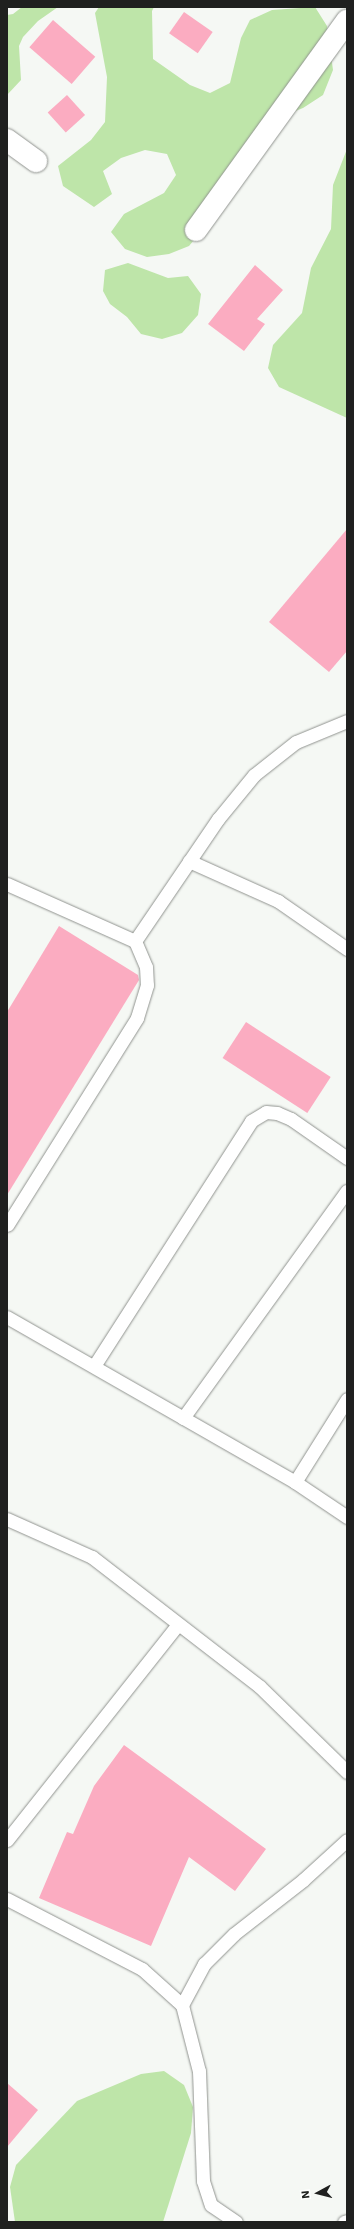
<!DOCTYPE html>
<html>
<head>
<meta charset="utf-8">
<style>
	body { margin:0 }
	#map { position:relative; width:354px; height:2229px; overflow:hidden; background:#f5f8f4; font-family:"Work Sans",sans-serif }
	div>[style] { position:absolute }
	.green>* { inset:0; background:#bee5a9 }
	.building>* { inset:0; background:#fbacc1; transform-origin:0 0 }
	.roads { filter:drop-shadow(0 0 1px #90938f) drop-shadow(0 0 1px #90938f) }
	.service>* { height:13px; margin:-6.5px; padding:0 6.5px; transform-origin:6.5px; border-radius:6.5px; background:#fff }
	.minor>* { height:22px; margin:-11px; padding:0 11px; transform-origin:11px; border-radius:11px; background:#fff }
	span { translate:-50% -50%; white-space:nowrap; text-align:center; line-height:1.15; -webkit-text-stroke:3.5px #fff; paint-order:stroke }
	.frame { position:absolute; inset:0; border:8px solid #1f201f; pointer-events:none }
	.north { position:absolute; left:298px; top:2173px; width:40px; height:40px; -webkit-text-stroke:3px #fff; paint-order:stroke; rotate:263deg; font-size:11px; font-weight:700; line-height:16px; text-align:center; color:#1f201f }
	.north::after { content:''; display:block; margin:auto; width:14px; height:18px; background:#1f201f; clip-path:polygon(50% 0,100% 100%,50% 72%,0 100%) }
</style>
</head>
<body>
<div id="map">
	<div class="green">
		<i style="clip-path:polygon(22px 7px,58px 7px,38px 21px,23px 37px,19px 46px,21px 80px,7px 95px,7px 15px,13px 14px)"></i>
		<i style="clip-path:polygon(99px 7px,154px 7px,152px 11px,153px 59px,190px 85px,210px 93px,230px 83px,241px 38px,250px 20px,272px 10px,315px 7px,327px 26px,333px 70px,323px 95px,303px 108px,283px 116px,204px 228px,189px 246px,169px 254px,147px 257px,125px 249px,111px 232px,124px 214px,164px 193px,176px 175px,167px 154px,145px 150px,121px 158px,103px 171px,112px 194px,94px 207px,63px 186px,58px 166px,91px 140px,105px 122px,107px 77px,95px 13px)"></i>
		<i style="clip-path:polygon(347px 149px,347px 418px,279px 387px,268px 368px,273px 345px,302px 313px,311px 268px,331px 229px,333px 185px)"></i>
		<i style="clip-path:polygon(128px 263px,168px 278px,188px 276px,201px 294px,198px 315px,182px 333px,162px 339px,141px 334px,127px 317px,110px 304px,103px 291px,105px 270px)"></i>
		<i style="clip-path:polygon(164px 2071px,184px 2085px,193px 2107px,191px 2133px,163px 2222px,15px 2222px,10px 2187px,16px 2165px,77px 2101px,141px 2074px)"></i>
	</div>
	<div class="building">
		<i style="left:184px;top:12px;width:35px;height:26px;rotate:35deg"></i>
		<i style="left:53px;top:20px;width:56px;height:36px;rotate:41deg"></i>
		<i style="left:67px;top:95px;width:27px;height:26px;rotate:48deg"></i>
		<i style="clip-path:polygon(255px 265px,283px 290px,257px 319px,265px 324px,244px 351px,208px 324px)"></i>
		<i style="clip-path:polygon(347px 529px,347px 651px,329px 672px,269px 622px)"></i>
		<i style="clip-path:polygon(59px 926px,138px 975px,139px 980px,7px 1195px,7px 1012px)"></i>
		<i style="left:246px;top:1022px;width:101px;height:43px;rotate:33deg"></i>
		<i style="clip-path:polygon(124px 1745px,266px 1849px,235px 1891px,189px 1857px,151px 1946px,39px 1898px,67px 1832px,73px 1834px,94px 1786px)"></i>
		<i style="clip-path:polygon(7px 2083px,38px 2110px,7px 2147px)"></i>
	</div>
	<div class="roads">
		<div class="service">
			<i style="left:189px;top:861px;width:98px;rotate:24.2deg"></i>
			<i style="left:278px;top:901px;width:84px;rotate:34.8deg"></i>
			<i style="left:7px;top:884px;width:140px;rotate:24deg"></i>
			<i style="left:135px;top:941px;width:28px;rotate:67deg"></i>
			<i style="left:146px;top:967px;width:18px;rotate:87deg"></i>
			<i style="left:147px;top:985px;width:34px;rotate:107deg"></i>
			<i style="left:137px;top:1018px;width:244px;rotate:122.1deg"></i>
			<i style="left:135px;top:941px;width:148px;rotate:-55.8deg"></i>
			<i style="left:218px;top:819px;width:57px;rotate:-50.7deg"></i>
			<i style="left:254px;top:775px;width:53px;rotate:-38.2deg"></i>
			<i style="left:296px;top:742px;width:55px;rotate:-22.4deg"></i>
			<i style="left:7px;top:1317px;width:332px;rotate:29.8deg"></i>
			<i style="left:295px;top:1482px;width:63px;rotate:33.9deg"></i>
			<i style="left:94px;top:1366px;width:291px;rotate:-57.3deg"></i>
			<i style="left:251px;top:1121px;width:17px;rotate:-31deg"></i>
			<i style="left:266px;top:1112px;width:11px;rotate:5deg"></i>
			<i style="left:277px;top:1113px;width:15px;rotate:23deg"></i>
			<i style="left:291px;top:1119px;width:68px;rotate:34.9deg"></i>
			<i style="left:183px;top:1418px;width:280px;rotate:-54.2deg"></i>
			<i style="left:295px;top:1482px;width:98px;rotate:-57.9deg"></i>
			<i style="left:7px;top:1519px;width:93px;rotate:24.1deg"></i>
			<i style="left:92px;top:1557px;width:212px;rotate:37.7deg"></i>
			<i style="left:260px;top:1687px;width:122px;rotate:44.3deg"></i>
			<i style="left:7px;top:1840px;width:275px;rotate:-51.6deg"></i>
			<i style="left:7px;top:1899px;width:152px;rotate:27.4deg"></i>
			<i style="left:142px;top:1969px;width:54px;rotate:42deg"></i>
			<i style="left:182px;top:2005px;width:68px;rotate:75.6deg"></i>
			<i style="left:199px;top:2071px;width:110px;rotate:87.9deg"></i>
			<i style="left:203px;top:2181px;width:25px;rotate:72deg"></i>
			<i style="left:211px;top:2205px;width:30px;rotate:34deg"></i>
			<i style="left:182px;top:2005px;width:47px;rotate:-61.8deg"></i>
			<i style="left:204px;top:1964px;width:42px;rotate:-45deg"></i>
			<i style="left:234px;top:1934px;width:88px;rotate:-38deg"></i>
			<i style="left:303px;top:1880px;width:59px;rotate:-42.3deg"></i>
			<i style="left:344px;top:2222px;width:3px;rotate:-18deg"></i>
		</div>
		<div class="minor">
			<i style="left:7px;top:140px;width:36px;rotate:36deg"></i>
			<i style="left:196px;top:230px;width:258px;rotate:-54.2deg"></i>
		</div>
	</div>
	<div class="frame"></div>
	<div class="north">N</div>
</div>
</body>
</html>
